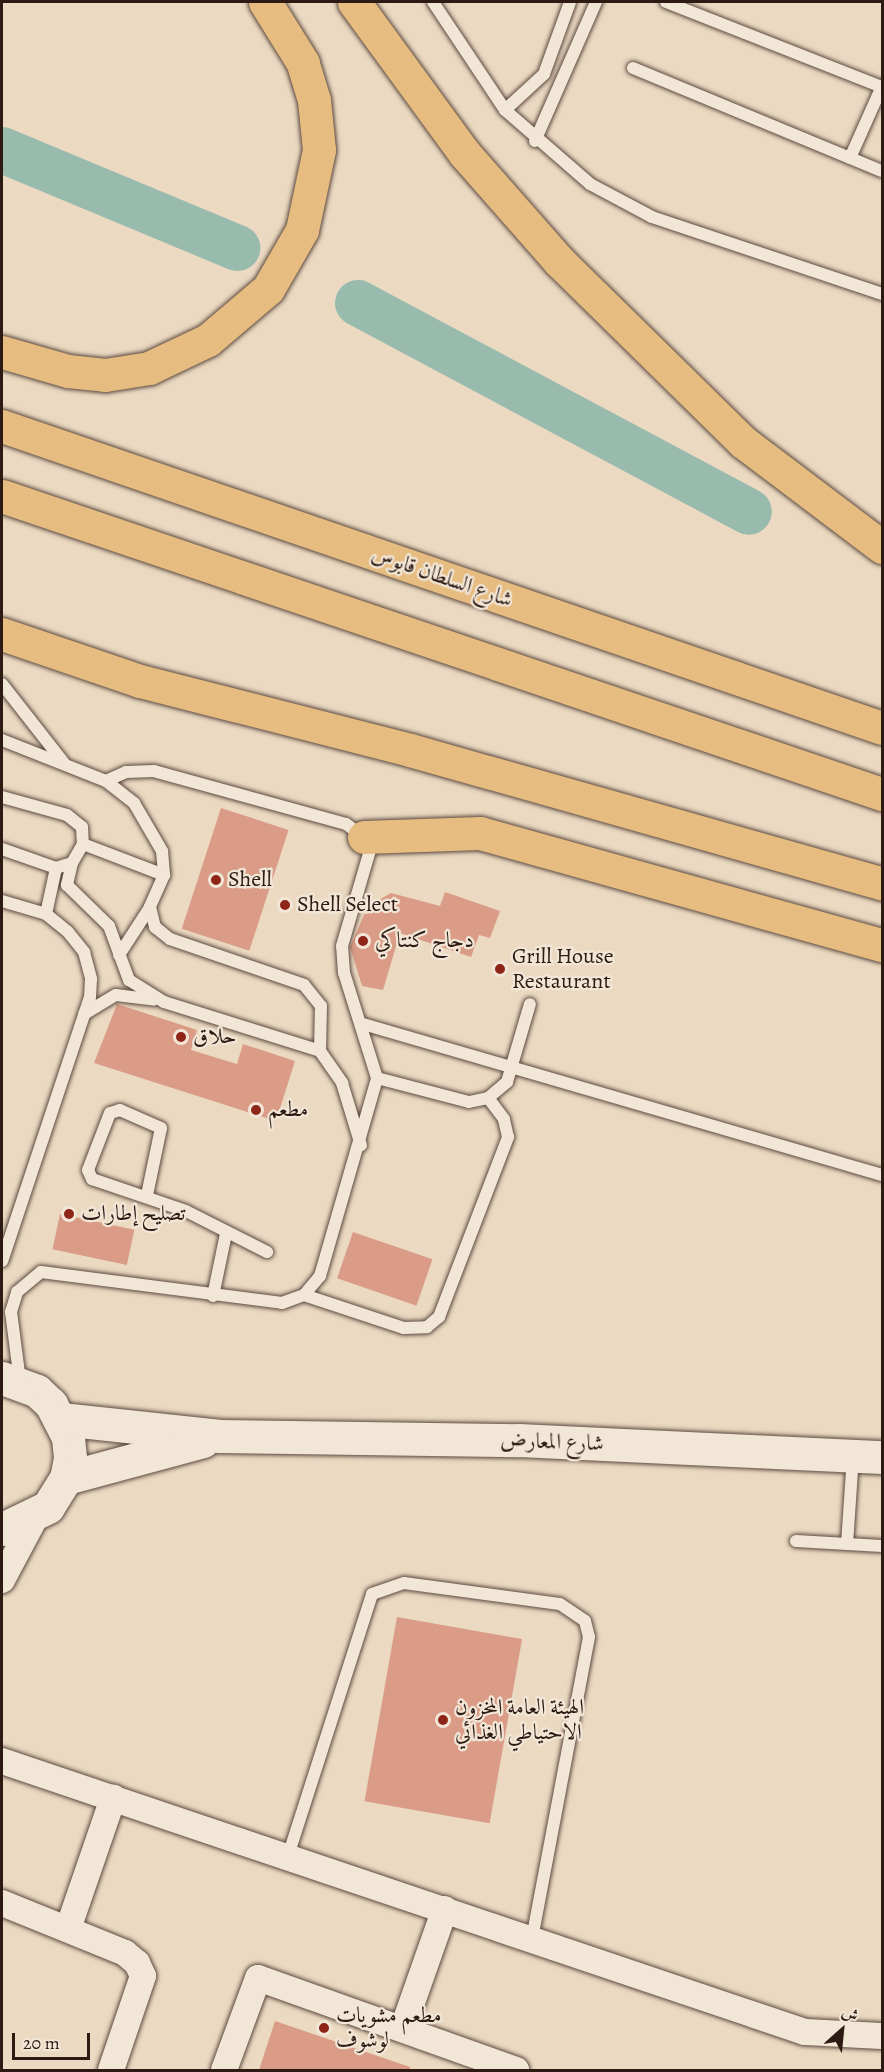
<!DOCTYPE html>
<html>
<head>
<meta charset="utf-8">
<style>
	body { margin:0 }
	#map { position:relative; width:884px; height:2072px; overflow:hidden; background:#ebd9c2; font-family:Alegreya,Amiri,serif }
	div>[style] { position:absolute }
	.river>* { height:46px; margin:-23px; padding:0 23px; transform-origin:23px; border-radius:23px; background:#99bbae }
	.building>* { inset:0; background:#da9c87; transform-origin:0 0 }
	.roads { filter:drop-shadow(0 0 2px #5c4a3f) drop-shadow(0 0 2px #5c4a3f) }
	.service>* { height:12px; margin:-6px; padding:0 6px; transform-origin:6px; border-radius:6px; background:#f2e6d7 }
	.minor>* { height:26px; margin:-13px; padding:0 13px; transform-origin:13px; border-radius:13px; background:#f2e6d7 }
	.secondary>* { height:33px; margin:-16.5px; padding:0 16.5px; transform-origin:16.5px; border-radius:16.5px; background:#f2e6d7 }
	.trunk>* { height:33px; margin:-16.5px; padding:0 16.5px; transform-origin:16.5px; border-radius:16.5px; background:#e6bc81 }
	.dots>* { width:16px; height:16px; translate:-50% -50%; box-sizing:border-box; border:3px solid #f2e6d7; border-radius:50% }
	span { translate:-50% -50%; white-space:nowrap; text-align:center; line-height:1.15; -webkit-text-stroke:4.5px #f2e6d7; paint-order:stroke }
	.street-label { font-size:22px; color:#2d1b13 }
	.poi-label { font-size:22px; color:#2d1b13 }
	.left { translate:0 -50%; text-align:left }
	.frame { position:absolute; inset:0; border:3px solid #2d1b13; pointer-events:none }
	.north { position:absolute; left:812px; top:2000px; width:60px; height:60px; -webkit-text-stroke:4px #f2e6d7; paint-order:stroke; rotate:27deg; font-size:16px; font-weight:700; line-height:24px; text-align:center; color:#2d1b13 }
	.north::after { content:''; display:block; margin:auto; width:21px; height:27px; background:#2d1b13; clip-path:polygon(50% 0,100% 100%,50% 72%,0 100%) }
	.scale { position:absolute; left:12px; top:2033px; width:78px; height:27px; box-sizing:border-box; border:3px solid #2d1b13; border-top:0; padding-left:8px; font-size:18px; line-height:21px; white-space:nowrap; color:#2d1b13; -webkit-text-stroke:4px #f2e6d7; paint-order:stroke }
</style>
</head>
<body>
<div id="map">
	<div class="river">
		<i style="left:2px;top:150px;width:255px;rotate:22.6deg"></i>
		<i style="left:358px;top:303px;width:443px;rotate:28.1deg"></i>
	</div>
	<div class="building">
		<i style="left:221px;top:808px;width:71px;height:127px;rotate:18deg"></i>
		<i style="clip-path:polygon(445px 892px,500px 911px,490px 938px,479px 935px,471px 957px,400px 933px,383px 990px,362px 986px,350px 947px,368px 906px,391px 893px,440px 906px)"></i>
		<i style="clip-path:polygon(117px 1004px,197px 1030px,191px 1050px,237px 1064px,243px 1044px,295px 1061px,276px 1121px,94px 1063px)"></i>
		<i style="left:60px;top:1214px;width:76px;height:36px;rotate:12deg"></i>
		<i style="left:353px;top:1232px;width:84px;height:49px;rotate:19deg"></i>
		<i style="left:397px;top:1617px;width:127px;height:187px;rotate:10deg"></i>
		<i style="clip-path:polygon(275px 2021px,410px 2067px,410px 2070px,259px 2070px)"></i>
	</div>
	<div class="roads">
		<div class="service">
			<i style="left:433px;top:2px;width:130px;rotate:56.3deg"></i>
			<i style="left:505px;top:110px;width:113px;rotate:41deg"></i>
			<i style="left:590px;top:184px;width:70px;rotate:28deg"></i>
			<i style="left:652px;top:217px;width:243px;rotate:18.5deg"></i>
			<i style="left:666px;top:2px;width:232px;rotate:21.5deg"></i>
			<i style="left:633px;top:68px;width:269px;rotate:22.5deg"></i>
			<i style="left:505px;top:110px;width:53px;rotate:-42.7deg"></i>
			<i style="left:544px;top:74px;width:77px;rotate:-70.1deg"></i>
			<i style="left:535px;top:141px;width:152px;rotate:-66.3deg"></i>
			<i style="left:850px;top:158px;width:79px;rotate:-66deg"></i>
			<i style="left:2px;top:684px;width:100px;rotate:51.9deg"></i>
			<i style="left:2px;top:740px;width:112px;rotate:21.5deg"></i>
			<i style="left:106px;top:781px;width:36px;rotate:38deg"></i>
			<i style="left:134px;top:803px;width:56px;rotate:59.7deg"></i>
			<i style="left:162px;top:851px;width:24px;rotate:85deg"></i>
			<i style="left:164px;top:875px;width:35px;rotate:114deg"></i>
			<i style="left:150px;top:907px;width:21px;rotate:76deg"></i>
			<i style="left:155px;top:927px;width:19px;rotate:39deg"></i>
			<i style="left:170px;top:939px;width:142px;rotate:18.9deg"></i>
			<i style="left:304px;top:985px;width:27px;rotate:51deg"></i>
			<i style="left:321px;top:1006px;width:45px;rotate:91.3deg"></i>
			<i style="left:2px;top:797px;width:67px;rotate:15.5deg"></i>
			<i style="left:67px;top:815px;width:19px;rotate:39deg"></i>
			<i style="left:82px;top:827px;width:17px;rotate:87deg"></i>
			<i style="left:83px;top:844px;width:22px;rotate:120deg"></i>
			<i style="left:72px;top:863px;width:17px;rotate:163deg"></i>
			<i style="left:56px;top:868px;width:47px;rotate:102.3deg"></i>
			<i style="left:83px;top:844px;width:87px;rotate:20.9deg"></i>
			<i style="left:2px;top:849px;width:57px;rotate:19.4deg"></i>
			<i style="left:72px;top:863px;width:23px;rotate:103deg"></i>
			<i style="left:67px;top:885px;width:59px;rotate:44.3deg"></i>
			<i style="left:109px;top:926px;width:58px;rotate:69.7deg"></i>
			<i style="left:129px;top:980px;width:41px;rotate:32.2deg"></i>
			<i style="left:164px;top:1002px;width:164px;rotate:17.4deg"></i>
			<i style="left:320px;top:1051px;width:39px;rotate:55deg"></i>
			<i style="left:342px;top:1083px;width:65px;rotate:73deg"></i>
			<i style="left:2px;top:901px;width:46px;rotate:16.5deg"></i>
			<i style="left:46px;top:914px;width:28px;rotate:39deg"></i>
			<i style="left:68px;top:932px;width:26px;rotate:51deg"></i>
			<i style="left:84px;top:952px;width:28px;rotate:75deg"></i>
			<i style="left:91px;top:979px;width:18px;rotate:93deg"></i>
			<i style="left:90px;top:997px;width:278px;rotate:108.4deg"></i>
			<i style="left:119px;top:955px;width:57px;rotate:-57.1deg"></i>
			<i style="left:84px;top:1014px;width:37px;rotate:-31deg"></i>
			<i style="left:116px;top:995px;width:38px;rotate:7deg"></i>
			<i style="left:363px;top:1024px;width:541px;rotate:16.22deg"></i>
			<i style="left:377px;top:1078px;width:95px;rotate:14.6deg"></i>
			<i style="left:469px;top:1102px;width:19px;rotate:-12deg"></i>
			<i style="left:488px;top:1098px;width:25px;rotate:-40deg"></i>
			<i style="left:507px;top:1082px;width:81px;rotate:-73.6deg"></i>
			<i style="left:147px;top:1195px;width:68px;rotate:-78.2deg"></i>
			<i style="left:161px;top:1128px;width:45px;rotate:-156.3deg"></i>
			<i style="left:120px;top:1110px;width:10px;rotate:163deg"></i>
			<i style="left:110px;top:1113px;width:61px;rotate:111.1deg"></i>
			<i style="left:88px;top:1170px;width:10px;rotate:66deg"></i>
			<i style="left:92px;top:1179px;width:99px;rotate:18.8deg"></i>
			<i style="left:186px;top:1211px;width:91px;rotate:26.8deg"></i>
			<i style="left:304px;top:1295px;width:105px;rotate:18.3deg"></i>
			<i style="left:404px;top:1328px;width:23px;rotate:-2deg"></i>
			<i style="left:427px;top:1327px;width:16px;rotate:-40deg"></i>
			<i style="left:439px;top:1317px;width:193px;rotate:-69deg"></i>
			<i style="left:508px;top:1137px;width:18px;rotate:-103deg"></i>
			<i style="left:504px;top:1119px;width:26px;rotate:-127deg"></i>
			<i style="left:213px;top:1296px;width:63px;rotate:-78.2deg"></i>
			<i style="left:20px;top:1381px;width:70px;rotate:-97.4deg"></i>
			<i style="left:11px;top:1312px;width:21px;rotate:-73deg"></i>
			<i style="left:17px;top:1292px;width:31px;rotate:-40deg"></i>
			<i style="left:41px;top:1272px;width:243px;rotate:7.3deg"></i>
			<i style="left:282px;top:1303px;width:23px;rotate:-20deg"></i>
			<i style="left:304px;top:1295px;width:25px;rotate:-50deg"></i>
			<i style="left:320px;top:1276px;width:206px;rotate:-73.9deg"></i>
			<i style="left:377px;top:1078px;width:110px;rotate:-107.4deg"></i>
			<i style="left:344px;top:973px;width:27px;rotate:-94deg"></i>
			<i style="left:342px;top:946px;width:100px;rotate:-73.7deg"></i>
			<i style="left:370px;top:850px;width:14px;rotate:-115deg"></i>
			<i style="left:364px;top:837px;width:22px;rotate:-144deg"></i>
			<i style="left:346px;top:824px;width:199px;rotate:-164.6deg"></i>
			<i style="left:154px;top:771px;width:28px;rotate:178deg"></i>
			<i style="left:126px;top:772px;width:22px;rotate:156deg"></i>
			<i style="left:796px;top:1541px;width:86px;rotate:3.3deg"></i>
			<i style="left:847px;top:1544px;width:88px;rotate:-86.1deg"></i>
			<i style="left:288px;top:1856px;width:275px;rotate:-72.2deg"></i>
			<i style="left:372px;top:1594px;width:34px;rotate:-19deg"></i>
			<i style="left:404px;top:1583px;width:157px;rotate:7.7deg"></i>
			<i style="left:560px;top:1604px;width:30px;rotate:34deg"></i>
			<i style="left:585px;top:1621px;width:16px;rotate:76deg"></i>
			<i style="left:589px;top:1637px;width:307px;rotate:100.7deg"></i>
		</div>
		<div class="minor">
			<i style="left:2px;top:1580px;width:70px;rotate:-62deg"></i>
			<i style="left:2px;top:1761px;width:847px;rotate:18.65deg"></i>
			<i style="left:805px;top:2032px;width:77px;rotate:3deg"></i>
			<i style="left:2px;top:1903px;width:133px;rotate:22.1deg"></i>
			<i style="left:125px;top:1953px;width:16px;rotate:40deg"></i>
			<i style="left:137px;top:1963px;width:14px;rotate:65deg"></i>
			<i style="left:143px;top:1976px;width:99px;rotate:108.8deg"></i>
			<i style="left:68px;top:1929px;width:139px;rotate:-71deg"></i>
			<i style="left:403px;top:2028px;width:126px;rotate:-70.6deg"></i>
			<i style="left:224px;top:2070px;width:98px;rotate:-69.7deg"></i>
			<i style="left:258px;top:1978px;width:274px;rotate:19.6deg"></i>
		</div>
		<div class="secondary">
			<i style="left:2px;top:1378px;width:37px;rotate:20deg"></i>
			<i style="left:37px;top:1391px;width:19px;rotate:43deg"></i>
			<i style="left:51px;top:1404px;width:38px;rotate:63deg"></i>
			<i style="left:68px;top:1438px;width:20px;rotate:84deg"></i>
			<i style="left:70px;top:1458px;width:20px;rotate:101deg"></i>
			<i style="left:66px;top:1478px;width:34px;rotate:122deg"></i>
			<i style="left:48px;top:1507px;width:51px;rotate:154.4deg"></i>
			<i style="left:61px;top:1419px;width:160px;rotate:6.1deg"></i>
			<i style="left:220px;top:1436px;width:299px;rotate:0.8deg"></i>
			<i style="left:519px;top:1440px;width:363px;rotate:2.7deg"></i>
			<i style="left:66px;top:1478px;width:142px;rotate:-15.1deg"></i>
		</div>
		<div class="trunk">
			<i style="left:354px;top:2px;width:188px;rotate:53.9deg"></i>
			<i style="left:465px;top:154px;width:142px;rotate:48.7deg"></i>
			<i style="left:559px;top:261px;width:258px;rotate:44.5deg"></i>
			<i style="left:743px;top:442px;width:174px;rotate:37.1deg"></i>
			<i style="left:2px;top:352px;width:69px;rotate:16.1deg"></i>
			<i style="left:68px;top:371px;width:37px;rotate:6deg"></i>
			<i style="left:105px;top:375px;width:45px;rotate:-9deg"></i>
			<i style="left:149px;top:368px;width:65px;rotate:-25.4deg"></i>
			<i style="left:208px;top:340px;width:79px;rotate:-40.4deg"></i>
			<i style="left:268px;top:289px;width:68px;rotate:-60deg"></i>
			<i style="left:302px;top:230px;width:82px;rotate:-78deg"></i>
			<i style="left:319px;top:150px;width:50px;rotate:-95.7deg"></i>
			<i style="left:314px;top:100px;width:39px;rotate:-107deg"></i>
			<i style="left:303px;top:63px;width:72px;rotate:-121.9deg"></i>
			<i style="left:2px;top:426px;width:930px;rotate:18.94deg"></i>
			<i style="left:2px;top:496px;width:929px;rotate:18.71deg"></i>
			<i style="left:2px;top:634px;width:146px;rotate:18.8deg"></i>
			<i style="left:140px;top:681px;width:279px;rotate:14.3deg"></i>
			<i style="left:410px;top:750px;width:491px;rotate:15.8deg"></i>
			<i style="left:364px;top:837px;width:116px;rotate:-2deg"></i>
			<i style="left:480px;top:833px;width:417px;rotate:15.6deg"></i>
		</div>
	</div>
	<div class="dots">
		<i style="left:216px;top:880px;background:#8f2418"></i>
		<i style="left:285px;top:905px;background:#8f2418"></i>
		<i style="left:363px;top:941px;background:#8f2418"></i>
		<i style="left:500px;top:969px;background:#8f2418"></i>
		<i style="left:181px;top:1037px;background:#8f2418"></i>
		<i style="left:256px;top:1110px;background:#8f2418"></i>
		<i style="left:69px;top:1214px;background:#8f2418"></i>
		<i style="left:443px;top:1720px;background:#8f2418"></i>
		<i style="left:324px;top:2028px;background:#8f2418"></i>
	</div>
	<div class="street-label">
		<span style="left:442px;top:577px;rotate:19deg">شارع السلطان قابوس</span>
		<span style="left:552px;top:1442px;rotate:2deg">شارع المعارض</span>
	</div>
	<div class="poi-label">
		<span class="left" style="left:228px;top:880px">Shell</span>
		<span class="left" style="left:297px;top:905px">Shell Select</span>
		<span class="left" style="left:375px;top:941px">دجاج كنتاكي</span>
		<span class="left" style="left:512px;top:969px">Grill House<br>Restaurant</span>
		<span class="left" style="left:193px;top:1037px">حلاق</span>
		<span class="left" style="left:268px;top:1110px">مطعم</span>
		<span class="left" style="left:81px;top:1214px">تصليح إطارات</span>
		<span class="left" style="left:455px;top:1720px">الهيئة العامة المخزون<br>الاحتياطي الغذائي</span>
		<span class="left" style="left:336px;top:2028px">مطعم مشويات<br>لوشوف</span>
	</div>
	<div class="frame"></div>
	<div class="north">ش</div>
	<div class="scale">20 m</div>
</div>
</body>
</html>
